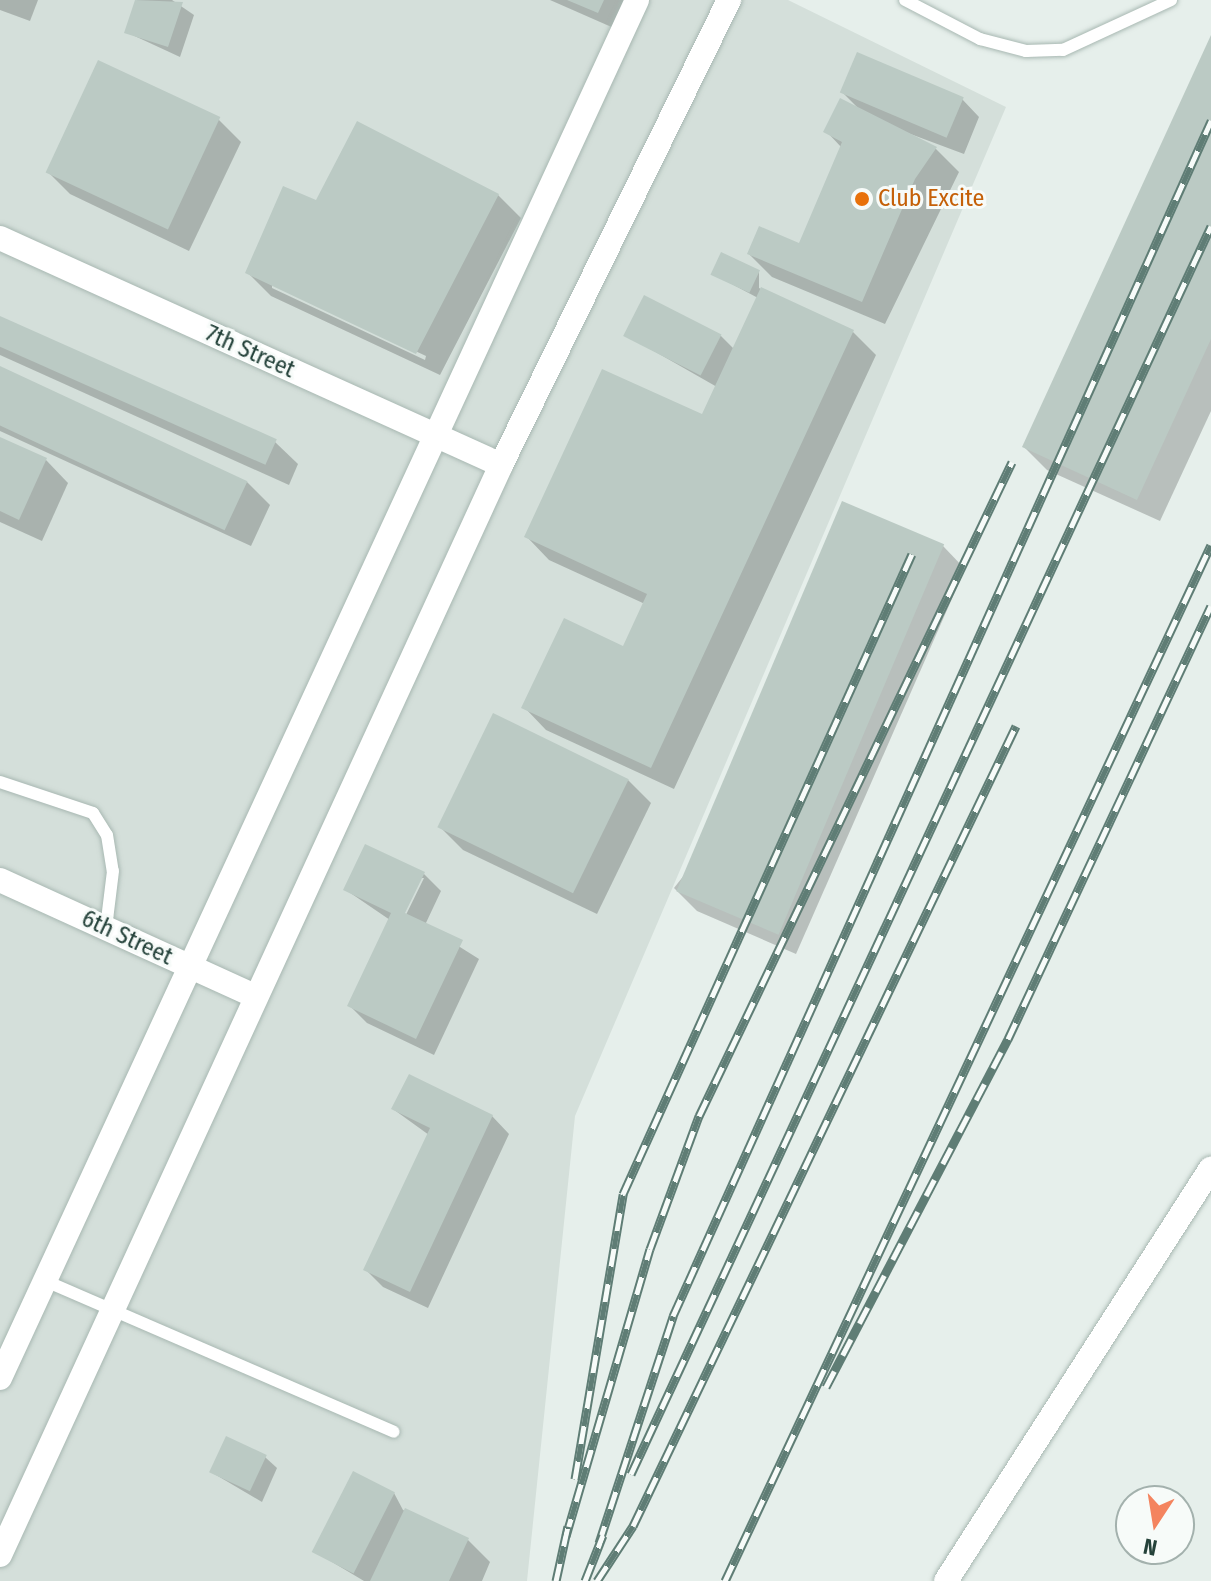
<!DOCTYPE html>
<html>
<head>
<meta charset="utf-8">
<style>
	body { margin:0 }
	#map { position:relative; width:1211px; height:1581px; overflow:hidden; background:#e6efeb; font-family:"Fira Sans Condensed",sans-serif }
	div>[style] { position:absolute }
	.built>* { inset:0; background:#d4dfda }
	.shadow>* { inset:0; background:#0003 }
	.building>* { inset:0; background:#bbcac4; transform-origin:0 0 }
	.roads { filter:drop-shadow(0 0 2px #a8b8b2) drop-shadow(0 0 2px #a8b8b2) }
	.lane>* { height:12px; margin:-6px; padding:0 6px; transform-origin:6px; border-radius:6px; background:#fff }
	.street>* { height:24px; margin:-12px; padding:0 12px; transform-origin:12px; border-radius:12px; background:#fff }
	.rail>* { height:9px; margin-top:-4.5px; transform-origin:0; background:repeating-linear-gradient(90deg,#f7fbf9 0 18px,#5f7d75 0 36px); box-sizing:border-box; border-block:2px solid #5f7d75 }
	.dots>* { width:22px; height:22px; translate:-50% -50%; box-sizing:border-box; border:4px solid #f7fbf9; border-radius:50% }
	span { translate:-50% -50%; white-space:nowrap; text-align:center; line-height:1.15; -webkit-text-stroke:6px #f7fbf9; paint-order:stroke }
	.food-label { font-size:24px; color:#c56008 }
	.left { translate:0 -50%; text-align:left }
	.street-label { font-size:24px; color:#24423a }
	.north { position:absolute; left:1115px; top:1485px; width:80px; height:80px; box-sizing:border-box; background:#f7fbf9; border:2px solid #a3b1ad; border-radius:50%; rotate:192deg; font-size:22px; font-weight:700; line-height:32px; text-align:center; color:#24423a }
	.north::after { content:''; display:block; margin:auto; width:28px; height:36px; background:#f4845f; clip-path:polygon(50% 0,100% 100%,50% 72%,0 100%) }
</style>
</head>
<body>
<div id="map">
	<div class="built">
		<i style="clip-path:polygon(0 0,788px 0,1006px 107px,575px 1116px,527px 1581px,0 1581px)"></i>
	</div>
	<div class="shadow">
		<i style="clip-path:polygon(0 0,38px 0,30px 21px,0 10px)"></i>
		<i style="clip-path:polygon(137px 0,172px 0,194px 15px,180px 57px,126px 32px)"></i>
		<i style="clip-path:polygon(550px 0,628px 0,616px 29px)"></i>
		<i style="clip-path:polygon(1211px 40px,1211px 411px,1160px 521px,1047px 470px,1024px 447px)"></i>
		<i style="clip-path:polygon(842px 92px,962px 99px,979px 117px,964px 154px,897px 129px,936px 149px,959px 172px,885px 324px,772px 277px,749px 254px,800px 246px,842px 148px,826px 131px,859px 109px)"></i>
		<i style="clip-path:polygon(218px 119px,241px 142px,189px 251px,70px 194px,47px 171px)"></i>
		<i style="clip-path:polygon(evenodd,498px 195px,521px 218px,440px 375px,271px 296px,248px 273px,317px 203px,498px 195px,272px 284px,426px 356px,425px 360px,272px 288px,272px 284px)"></i>
		<i style="clip-path:polygon(759px 272px,759px 288px,853px 332px,876px 355px,674px 789px,546px 730px,524px 707px,624px 648px,645px 604px,549px 560px,527px 537px,703px 417px,717px 387px,626px 335px,721px 336px,734px 349px,758px 298px,713px 274px)"></i>
		<i style="clip-path:polygon(0 318px,275px 442px,298px 464px,289px 485px,0 355px)"></i>
		<i style="clip-path:polygon(0 368px,247px 482px,270px 505px,251px 546px,0 431px)"></i>
		<i style="clip-path:polygon(0 439px,46px 460px,68px 483px,42px 541px,0 522px)"></i>
		<i style="clip-path:polygon(943px 546px,965px 569px,796px 954px,697px 911px,674px 888px)"></i>
		<i style="clip-path:polygon(494px 715px,628px 780px,651px 803px,597px 914px,463px 850px,440px 827px)"></i>
		<i style="clip-path:polygon(evenodd,424px 874px,441px 891px,425px 925px,479px 959px,434px 1055px,367px 1023px,350px 1006px,390px 920px,346px 890px,424px 874px,420px 878px,424px 878px,402px 923px,399px 922px,420px 878px)"></i>
		<i style="clip-path:polygon(393px 1109px,492px 1116px,509px 1134px,428px 1308px,383px 1287px,366px 1270px,429px 1135px)"></i>
		<i style="clip-path:polygon(265px 1457px,277px 1468px,262px 1502px,211px 1472px)"></i>
		<i style="clip-path:polygon(394px 1493px,403px 1510px,468px 1540px,490px 1562px,482px 1581px,364px 1581px,317px 1553px)"></i>
	</div>
	<div class="building">
		<i style="clip-path:polygon(135px 0,183px 2px,168px 47px,124px 33px)"></i>
		<i style="clip-path:polygon(567px 0,604px 0,598px 13px)"></i>
		<i style="clip-path:polygon(1211px 35px,1211px 339px,1137px 500px,1022px 447px)"></i>
		<i style="left:857px;top:52px;width:116px;height:44px;rotate:23deg"></i>
		<i style="left:98px;top:60px;width:135px;height:124px;rotate:25deg"></i>
		<i style="clip-path:polygon(840px 98px,937px 147px,915px 179px,862px 302px,747px 254px,759px 226px,799px 243px,842px 142px,823px 132px)"></i>
		<i style="clip-path:polygon(357px 121px,499px 194px,416px 354px,245px 273px,283px 186px,316px 200px)"></i>
		<i style="left:721px;top:252px;width:43px;height:25px;rotate:25deg"></i>
		<i style="clip-path:polygon(761px 287px,854px 330px,651px 768px,521px 708px,564px 618px,623px 646px,647px 594px,524px 537px,602px 369px,702px 414px)"></i>
		<i style="left:644px;top:295px;width:87px;height:46px;rotate:27deg"></i>
		<i style="left:0;top:316px;width:303px;height:28px;rotate:24deg"></i>
		<i style="left:0;top:366px;width:273px;height:54px;rotate:25deg"></i>
		<i style="clip-path:polygon(0 437px,47px 458px,19px 520px,0 511px)"></i>
		<i style="left:842px;top:501px;width:111px;height:424px;rotate:23deg"></i>
		<i style="left:493px;top:713px;width:151px;height:127px;rotate:26deg"></i>
		<i style="clip-path:polygon(365px 844px,425px 872px,405px 913px,463px 940px,416px 1039px,347px 1006px,391px 913px,343px 890px)"></i>
		<i style="clip-path:polygon(409px 1074px,493px 1115px,410px 1292px,363px 1270px,430px 1128px,391px 1109px)"></i>
		<i style="left:226px;top:1436px;width:45px;height:40px;rotate:25deg"></i>
		<i style="left:353px;top:1471px;width:47px;height:91px;rotate:27deg"></i>
		<i style="clip-path:polygon(405px 1508px,469px 1538px,449px 1581px,370px 1581px)"></i>
	</div>
	<div class="roads">
		<div class="lane">
			<i style="left:905px;top:0;width:85px;rotate:27.5deg"></i>
			<i style="left:980px;top:39px;width:48px;rotate:14.6deg"></i>
			<i style="left:1026px;top:51px;width:37px;rotate:-2deg"></i>
			<i style="left:1063px;top:50px;width:119px;rotate:-24.8deg"></i>
			<i style="left:0;top:782px;width:98px;rotate:18.4deg"></i>
			<i style="left:93px;top:813px;width:26px;rotate:58deg"></i>
			<i style="left:107px;top:835px;width:36px;rotate:81deg"></i>
			<i style="left:113px;top:871px;width:57px;rotate:97deg"></i>
			<i style="left:43px;top:1280px;width:382px;rotate:23.4deg"></i>
		</div>
		<div class="street">
			<i style="left:0;top:238px;width:550px;rotate:24.37deg"></i>
			<i style="left:0;top:880px;width:279px;rotate:24.5deg"></i>
			<i style="left:0;top:1378px;width:1518px;rotate:-65.19deg"></i>
			<i style="left:0;top:1555px;width:1200px;rotate:-65.31deg"></i>
			<i style="left:501px;top:465px;width:518px;rotate:-63.88deg"></i>
			<i style="left:946px;top:1581px;width:490px;rotate:-57.3deg"></i>
		</div>
	</div>
	<div class="rail">
		<i style="left:826px;top:1387px;width:393px;rotate:-62.4deg"></i>
		<i style="left:1008px;top:1039px;width:478px;rotate:-64.9deg"></i>
		<i style="left:631px;top:1474px;width:1376px;rotate:-65.07deg"></i>
		<i style="left:575px;top:1479px;width:289px;rotate:-80.4deg"></i>
		<i style="left:623px;top:1194px;width:702px;rotate:-65.7deg"></i>
		<i style="left:566px;top:1536px;width:299px;rotate:-73.7deg"></i>
		<i style="left:650px;top:1249px;width:142px;rotate:-69.8deg"></i>
		<i style="left:699px;top:1116px;width:725px;rotate:-64.42deg"></i>
		<i style="left:599px;top:1543px;width:239px;rotate:-71.9deg"></i>
		<i style="left:673px;top:1316px;width:1311px;rotate:-65.76deg"></i>
		<i style="left:556px;top:1581px;width:56px;rotate:-77.7deg"></i>
		<i style="left:585px;top:1581px;width:49px;rotate:-68.6deg"></i>
		<i style="left:597px;top:1581px;width:66px;rotate:-56.8deg"></i>
		<i style="left:633px;top:1526px;width:887px;rotate:-64.42deg"></i>
		<i style="left:725px;top:1581px;width:1144px;rotate:-64.87deg"></i>
	</div>
	<div class="dots">
		<i style="left:862px;top:199px;background:#e8710a"></i>
	</div>
	<div class="food-label">
		<span class="left" style="left:878px;top:199px">Club Excite</span>
	</div>
	<div class="street-label">
		<span style="left:250px;top:352px;rotate:24deg">7th Street</span>
		<span style="left:127px;top:938px;rotate:25deg">6th Street</span>
	</div>
	<div class="north">N</div>
</div>
</body>
</html>
